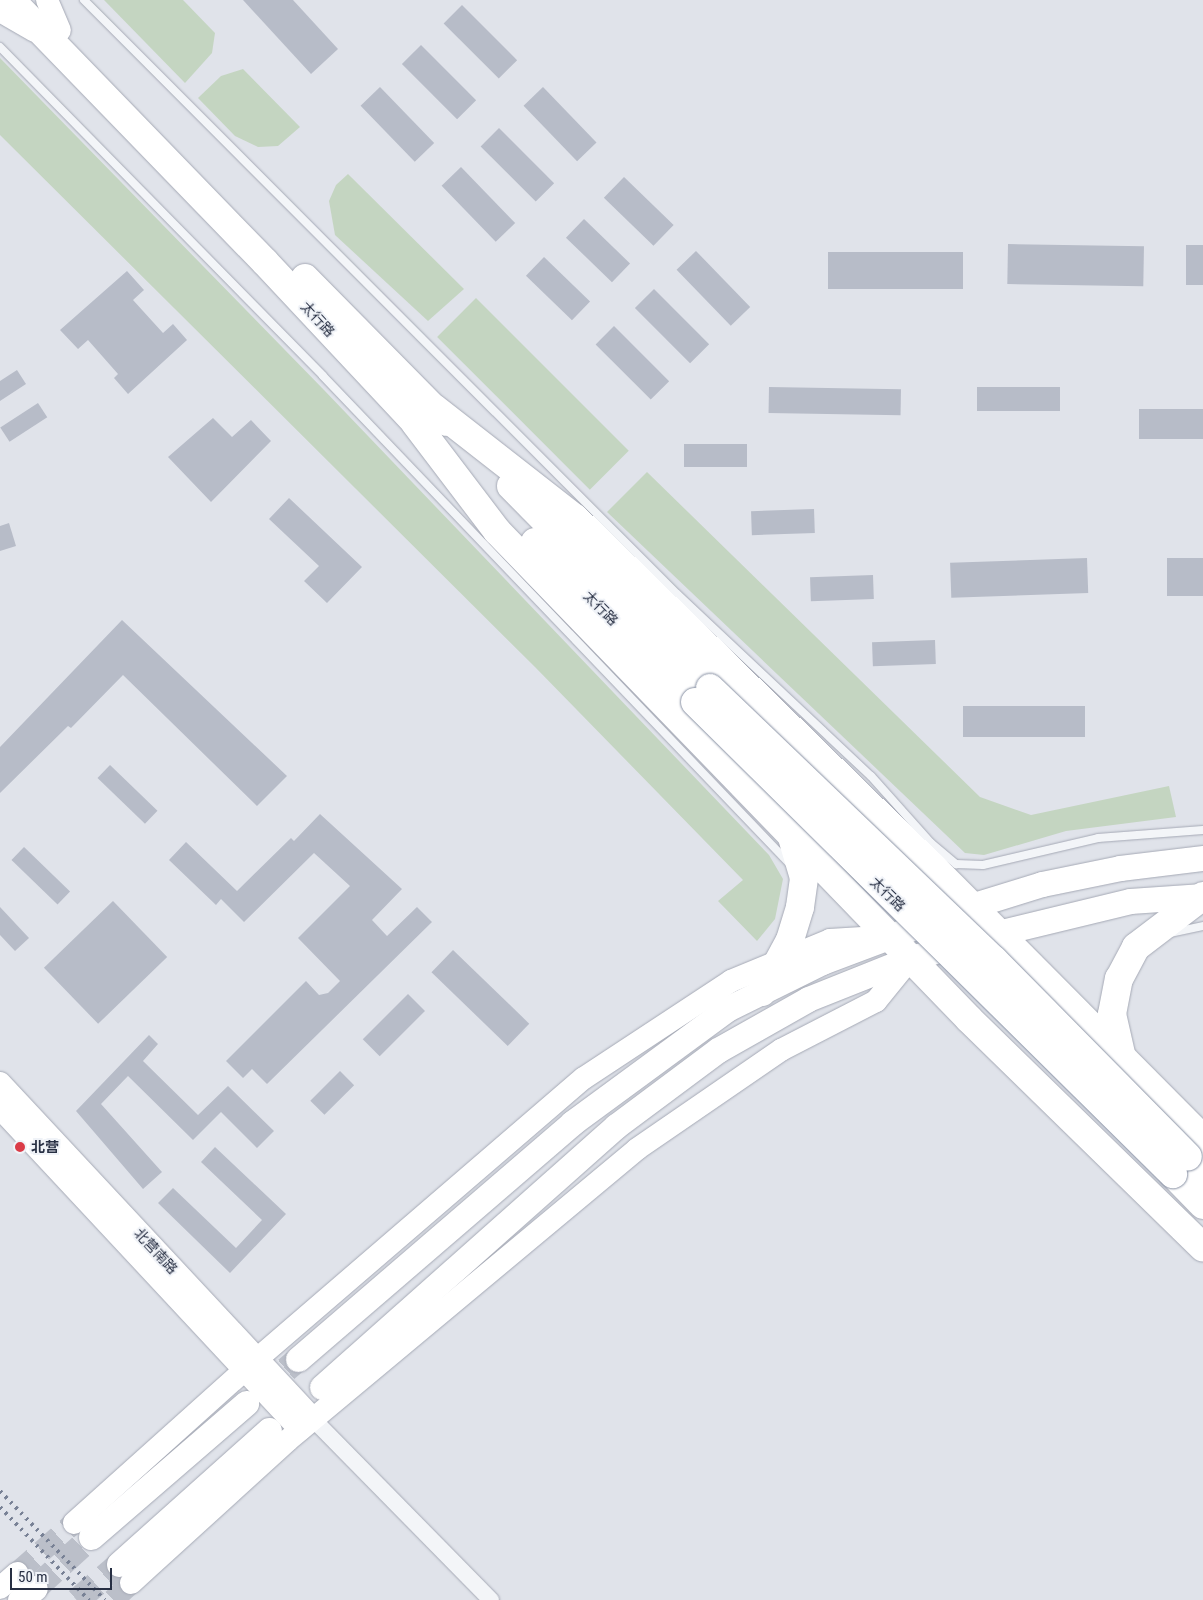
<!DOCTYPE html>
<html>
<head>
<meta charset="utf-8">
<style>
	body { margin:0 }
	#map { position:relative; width:1203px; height:1600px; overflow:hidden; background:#e0e3ea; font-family:"Roboto Condensed","Noto Sans SC",sans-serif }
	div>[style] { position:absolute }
	.green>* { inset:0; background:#c4d5c1; transform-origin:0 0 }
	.building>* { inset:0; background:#b7bcc8; transform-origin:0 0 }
	.secondary-tunnel>* { height:22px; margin-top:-11px; transform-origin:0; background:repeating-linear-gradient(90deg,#bbbfc9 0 22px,transparent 0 33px) }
	.primary-tunnel>* { height:25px; margin-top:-12.5px; transform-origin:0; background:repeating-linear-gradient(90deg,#bbbfc9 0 25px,transparent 0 37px) }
	.roads { filter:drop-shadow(0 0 1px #a5a9b5) drop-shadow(0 0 1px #a5a9b5) }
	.lane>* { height:8px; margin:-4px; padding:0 4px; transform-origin:4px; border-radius:4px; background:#f3f5f8 }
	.street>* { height:16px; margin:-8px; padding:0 8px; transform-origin:8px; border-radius:8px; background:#f3f5f8 }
	.secondary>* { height:22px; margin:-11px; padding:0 11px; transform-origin:11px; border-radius:11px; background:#fff }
	.primary>* { height:25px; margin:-12.5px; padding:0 12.5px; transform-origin:12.5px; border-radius:12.5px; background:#fff }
	.highway>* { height:28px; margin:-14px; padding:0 14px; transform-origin:14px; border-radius:14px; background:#fff }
	.rail>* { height:4px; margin-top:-2px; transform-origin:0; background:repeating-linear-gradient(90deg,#788195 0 2.5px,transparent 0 7.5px) }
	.bridges { filter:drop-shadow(0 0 1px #868fa2) drop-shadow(0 0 1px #868fa2) }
	.highway-bridge>* { height:28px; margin:-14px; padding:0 14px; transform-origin:14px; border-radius:14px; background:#fff }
	.dots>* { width:14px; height:14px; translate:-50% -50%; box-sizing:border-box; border:2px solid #f0f3f8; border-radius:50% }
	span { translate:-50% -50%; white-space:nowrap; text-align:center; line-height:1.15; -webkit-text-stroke:4px #f0f3f8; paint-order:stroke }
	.street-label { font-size:14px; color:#272f43 }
	.poi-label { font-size:14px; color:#272f43; font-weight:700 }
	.left { translate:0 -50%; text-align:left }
	.scale { position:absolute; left:10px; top:1568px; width:102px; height:22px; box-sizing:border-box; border:2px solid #272f43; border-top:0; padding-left:6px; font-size:15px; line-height:18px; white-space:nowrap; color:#272f43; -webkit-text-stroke:4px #f0f3f8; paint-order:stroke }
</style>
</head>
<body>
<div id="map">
	<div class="green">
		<i style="clip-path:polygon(104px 0,183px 0,215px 33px,212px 53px,185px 83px)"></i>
		<i style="clip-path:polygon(0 58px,324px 390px,769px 855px,783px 879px,775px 919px,757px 941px,718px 901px,743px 880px,535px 667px,0 135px)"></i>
		<i style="clip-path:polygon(243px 69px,300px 127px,278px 146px,258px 147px,235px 136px,198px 98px,221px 76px)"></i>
		<i style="clip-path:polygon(348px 174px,464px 289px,428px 321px,335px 235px,329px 201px,336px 185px)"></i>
		<i style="left:476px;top:298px;width:216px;height:55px;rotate:45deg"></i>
		<i style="clip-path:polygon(647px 472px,980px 797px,1031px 815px,1169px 786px,1176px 817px,1066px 831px,984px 855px,965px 853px,607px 512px)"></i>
	</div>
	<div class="building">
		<i style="clip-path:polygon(243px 0,293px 0,338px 49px,311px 74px)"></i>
		<i style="left:462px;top:5px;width:78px;height:26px;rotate:45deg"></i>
		<i style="left:421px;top:45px;width:78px;height:27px;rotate:45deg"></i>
		<i style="left:380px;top:87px;width:78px;height:27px;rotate:46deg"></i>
		<i style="left:543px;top:87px;width:77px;height:27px;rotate:46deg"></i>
		<i style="left:499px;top:128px;width:78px;height:26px;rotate:45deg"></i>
		<i style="left:461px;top:167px;width:78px;height:27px;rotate:46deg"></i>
		<i style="left:624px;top:177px;width:69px;height:29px;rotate:44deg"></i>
		<i style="left:584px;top:219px;width:64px;height:26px;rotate:44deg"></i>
		<i style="left:1008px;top:244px;width:136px;height:40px;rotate:1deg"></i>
		<i style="left:1186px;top:245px;width:17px;height:40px"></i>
		<i style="left:696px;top:251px;width:78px;height:27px;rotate:46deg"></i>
		<i style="left:828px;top:252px;width:135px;height:37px"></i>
		<i style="left:544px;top:257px;width:64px;height:26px;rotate:44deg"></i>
		<i style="clip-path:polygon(127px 271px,144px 290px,133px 300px,163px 333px,173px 324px,187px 340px,128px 394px,114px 378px,118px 374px,88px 340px,78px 349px,60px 330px)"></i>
		<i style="left:654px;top:289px;width:78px;height:27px;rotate:45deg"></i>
		<i style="left:614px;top:326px;width:78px;height:26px;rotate:45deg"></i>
		<i style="clip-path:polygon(17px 370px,26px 384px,0 401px,0 381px)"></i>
		<i style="left:769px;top:387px;width:132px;height:26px;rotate:1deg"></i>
		<i style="left:1060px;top:387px;width:24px;height:83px;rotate:90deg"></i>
		<i style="left:38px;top:403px;width:17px;height:45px;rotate:57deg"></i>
		<i style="left:1139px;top:409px;width:64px;height:30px"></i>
		<i style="clip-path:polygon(213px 418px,232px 437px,251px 420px,271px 441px,211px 502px,168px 457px)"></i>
		<i style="left:747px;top:444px;width:23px;height:63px;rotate:90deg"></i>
		<i style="clip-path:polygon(289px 498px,362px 567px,327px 603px,304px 581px,319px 566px,269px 519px)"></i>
		<i style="left:814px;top:509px;width:24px;height:63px;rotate:88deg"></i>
		<i style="clip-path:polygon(9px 523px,16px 546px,0 551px,0 526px)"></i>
		<i style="left:1087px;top:558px;width:35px;height:137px;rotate:88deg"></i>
		<i style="left:1167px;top:558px;width:36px;height:38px"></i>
		<i style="left:873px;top:575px;width:24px;height:63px;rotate:88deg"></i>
		<i style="clip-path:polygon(122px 620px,287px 776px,257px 806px,123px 675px,71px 728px,68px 726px,0 793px,0 747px)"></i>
		<i style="left:935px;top:640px;width:24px;height:63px;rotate:88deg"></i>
		<i style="left:963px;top:706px;width:122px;height:31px"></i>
		<i style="left:110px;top:765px;width:66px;height:18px;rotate:44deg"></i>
		<i style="clip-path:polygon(320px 814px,402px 889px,372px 920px,387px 936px,417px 907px,432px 922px,267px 1084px,252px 1069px,243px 1078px,226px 1061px,306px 981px,319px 995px,328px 993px,340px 981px,298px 938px,350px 886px,314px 853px,244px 922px,221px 899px,216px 905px,169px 860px,186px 842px,237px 891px,291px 838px,294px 841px)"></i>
		<i style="left:24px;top:847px;width:64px;height:18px;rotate:44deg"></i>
		<i style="left:113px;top:901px;width:78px;height:96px;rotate:46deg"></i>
		<i style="clip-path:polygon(0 907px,29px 938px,15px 951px,0 935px)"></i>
		<i style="left:453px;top:950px;width:106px;height:31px;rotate:44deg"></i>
		<i style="left:408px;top:994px;width:24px;height:64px;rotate:45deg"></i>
		<i style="clip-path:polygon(149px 1035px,158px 1044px,143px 1061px,198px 1115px,228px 1086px,274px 1131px,257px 1148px,221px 1112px,193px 1140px,128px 1076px,101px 1104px,162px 1172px,143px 1189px,76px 1111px)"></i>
		<i style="left:340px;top:1071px;width:20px;height:42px;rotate:45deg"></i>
		<i style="clip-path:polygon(215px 1147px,286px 1214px,230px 1273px,158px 1203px,173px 1188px,236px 1248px,262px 1220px,201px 1162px)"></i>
	</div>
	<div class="secondary-tunnel">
		<i style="left:17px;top:1573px;width:76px;rotate:-41.3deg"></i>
		<i style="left:113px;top:1600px;width:25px;rotate:-43deg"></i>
	</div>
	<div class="primary-tunnel">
		<i style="left:258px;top:1393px;width:52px;rotate:-40.4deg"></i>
		<i style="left:35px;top:1588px;width:76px;rotate:-42.3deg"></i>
		<i style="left:77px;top:1600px;width:55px;rotate:-40.6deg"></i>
	</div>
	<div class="roads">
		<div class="lane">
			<i style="left:84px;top:0;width:839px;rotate:45.05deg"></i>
			<i style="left:677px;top:594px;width:266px;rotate:43.2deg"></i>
			<i style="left:871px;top:776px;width:90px;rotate:48.2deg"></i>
			<i style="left:931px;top:843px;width:33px;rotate:40deg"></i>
			<i style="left:956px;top:864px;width:27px;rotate:2deg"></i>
			<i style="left:983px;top:865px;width:118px;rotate:-13.2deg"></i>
			<i style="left:1098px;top:838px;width:105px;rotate:-4.4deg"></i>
			<i style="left:0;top:47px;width:461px;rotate:45.5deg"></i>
			<i style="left:323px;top:376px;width:674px;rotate:46.26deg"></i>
			<i style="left:1170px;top:933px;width:34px;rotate:-12deg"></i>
		</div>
		<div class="street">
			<i style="left:313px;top:1419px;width:254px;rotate:45.5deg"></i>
		</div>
		<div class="secondary">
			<i style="left:47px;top:0;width:33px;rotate:67deg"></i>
			<i style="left:0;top:11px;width:39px;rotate:30deg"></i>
			<i style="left:0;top:1083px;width:459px;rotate:47deg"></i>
			<i style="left:0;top:1108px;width:440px;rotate:47deg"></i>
			<i style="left:74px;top:1523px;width:246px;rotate:-41.9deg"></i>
			<i style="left:257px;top:1359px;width:431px;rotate:-40.7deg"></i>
			<i style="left:584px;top:1078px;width:176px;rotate:-33.4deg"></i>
			<i style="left:731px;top:981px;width:107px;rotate:-22.5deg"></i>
			<i style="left:830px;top:940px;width:49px;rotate:-3.5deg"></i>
			<i style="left:131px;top:1583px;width:212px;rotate:-42.3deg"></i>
			<i style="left:288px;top:1440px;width:454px;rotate:-39.8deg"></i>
			<i style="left:637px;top:1149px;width:175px;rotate:-34.5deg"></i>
			<i style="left:781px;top:1050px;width:107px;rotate:-27.3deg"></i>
			<i style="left:876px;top:1001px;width:55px;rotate:-50.9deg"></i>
			<i style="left:0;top:1588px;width:23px;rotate:-41deg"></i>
		</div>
		<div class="primary">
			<i style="left:298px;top:1359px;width:362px;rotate:-40.7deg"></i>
			<i style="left:572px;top:1123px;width:192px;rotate:-36.3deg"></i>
			<i style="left:727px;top:1009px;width:106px;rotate:-26.3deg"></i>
			<i style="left:822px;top:962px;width:159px;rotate:-20.6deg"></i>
			<i style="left:971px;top:906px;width:74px;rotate:-17.2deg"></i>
			<i style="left:1042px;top:884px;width:80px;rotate:-11.6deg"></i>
			<i style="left:1120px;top:868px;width:84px;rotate:-6.9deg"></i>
			<i style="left:322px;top:1387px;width:393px;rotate:-41.6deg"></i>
			<i style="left:616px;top:1126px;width:127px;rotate:-36.7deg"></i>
			<i style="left:718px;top:1050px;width:103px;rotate:-29.5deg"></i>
			<i style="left:808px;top:999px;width:111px;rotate:-21.7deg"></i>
			<i style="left:911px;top:958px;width:91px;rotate:-16deg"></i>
			<i style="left:998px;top:933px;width:136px;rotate:-13.6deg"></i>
			<i style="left:1130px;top:901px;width:73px;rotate:-3.9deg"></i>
			<i style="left:91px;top:1537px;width:205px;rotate:-40.8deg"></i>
			<i style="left:119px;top:1564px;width:201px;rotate:-41.8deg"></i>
			<i style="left:20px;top:1600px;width:19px;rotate:-39deg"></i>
		</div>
		<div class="highway">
			<i style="left:11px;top:0;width:365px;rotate:45.9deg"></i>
			<i style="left:265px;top:262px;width:238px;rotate:46.9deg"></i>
			<i style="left:305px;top:278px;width:202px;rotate:45.4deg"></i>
			<i style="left:434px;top:408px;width:179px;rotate:38deg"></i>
			<i style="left:575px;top:518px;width:499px;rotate:44.3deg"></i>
			<i style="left:932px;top:866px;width:385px;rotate:45.2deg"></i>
			<i style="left:415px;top:423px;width:136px;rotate:52.8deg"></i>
			<i style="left:497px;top:531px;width:679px;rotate:45.95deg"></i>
			<i style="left:969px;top:1019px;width:327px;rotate:44.3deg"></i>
			<i style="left:511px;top:486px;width:284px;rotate:45.4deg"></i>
			<i style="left:535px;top:542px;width:226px;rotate:45deg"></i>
			<i style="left:762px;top:992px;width:59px;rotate:-61.7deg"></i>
			<i style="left:790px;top:940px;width:34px;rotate:-73deg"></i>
			<i style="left:800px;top:907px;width:29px;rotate:-82deg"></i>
			<i style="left:804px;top:878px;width:46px;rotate:-106.5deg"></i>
			<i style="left:1122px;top:1058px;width:45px;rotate:-102.8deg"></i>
			<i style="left:1112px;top:1014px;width:36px;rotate:-79deg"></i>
			<i style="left:1119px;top:979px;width:36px;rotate:-62deg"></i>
			<i style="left:1136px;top:947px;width:84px;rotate:-37.3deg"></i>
			<i style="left:1188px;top:1157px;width:22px;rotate:47deg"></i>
			<i style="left:1173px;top:1174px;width:43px;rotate:45.9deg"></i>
		</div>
	</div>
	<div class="rail">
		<i style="left:0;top:1491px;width:151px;rotate:46.1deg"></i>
		<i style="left:0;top:1507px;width:129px;rotate:46.3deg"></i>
	</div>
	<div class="bridges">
		<div class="highway-bridge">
			<i style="left:710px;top:688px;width:393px;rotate:43.8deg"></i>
			<i style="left:994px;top:960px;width:276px;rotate:45.4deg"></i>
			<i style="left:695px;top:702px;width:672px;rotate:44.64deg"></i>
		</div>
	</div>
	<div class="dots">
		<i style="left:20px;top:1147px;background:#da3b47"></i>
	</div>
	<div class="street-label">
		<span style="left:318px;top:319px;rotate:47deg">太行路</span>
		<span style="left:601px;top:608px;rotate:45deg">太行路</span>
		<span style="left:888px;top:894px;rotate:44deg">太行路</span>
		<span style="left:156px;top:1251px;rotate:47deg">北营南路</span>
	</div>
	<div class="poi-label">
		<span class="left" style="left:31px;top:1147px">北营</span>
	</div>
	<div class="scale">50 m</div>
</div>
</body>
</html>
